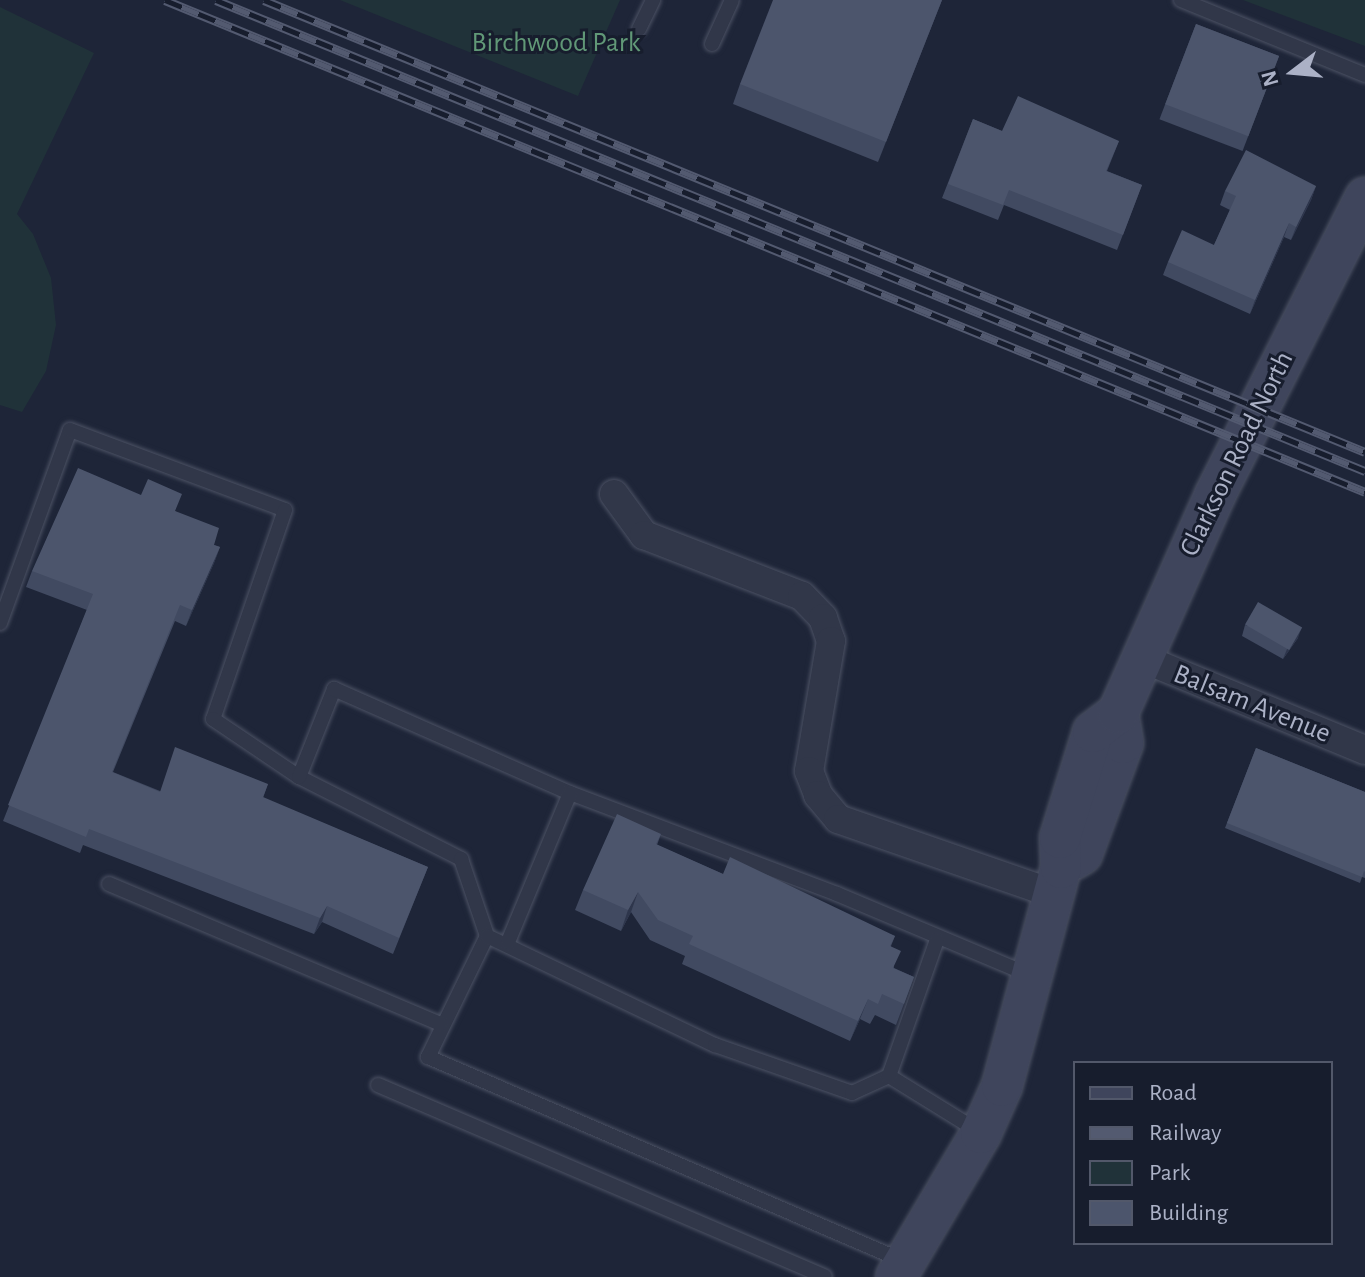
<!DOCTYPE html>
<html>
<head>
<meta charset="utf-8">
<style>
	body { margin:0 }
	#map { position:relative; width:1365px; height:1277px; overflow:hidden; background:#1e2538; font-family:"Alegreya Sans",sans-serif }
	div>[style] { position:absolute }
	.green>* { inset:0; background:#203239 }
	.roads { filter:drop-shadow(0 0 2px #4c5264) drop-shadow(0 0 2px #4c5264) }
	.lane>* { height:14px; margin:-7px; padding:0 7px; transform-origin:7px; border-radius:7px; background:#313749 }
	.street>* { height:28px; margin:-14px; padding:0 14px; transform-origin:14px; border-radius:14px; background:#313749 }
	.secondary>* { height:40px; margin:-20px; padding:0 20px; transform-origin:20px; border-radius:20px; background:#3f455c }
	.rail>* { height:9px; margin-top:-4.5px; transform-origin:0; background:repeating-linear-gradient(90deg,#171d2d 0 18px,#535a70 0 36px); box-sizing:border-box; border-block:2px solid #535a70 }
	.wall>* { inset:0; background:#414a61; transform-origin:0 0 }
	.shaded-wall>* { inset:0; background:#2e364c }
	.building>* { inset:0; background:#4c556c; transform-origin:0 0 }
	span { translate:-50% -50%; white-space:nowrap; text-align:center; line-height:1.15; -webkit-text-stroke:6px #171d2d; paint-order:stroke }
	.park-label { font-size:28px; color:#619877 }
	.street-label { font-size:28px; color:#abb1c6 }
	.legend { position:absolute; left:1073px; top:1061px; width:260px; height:184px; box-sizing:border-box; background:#171d2d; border:2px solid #52586a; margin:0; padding:10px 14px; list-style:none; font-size:24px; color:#abb1c6 }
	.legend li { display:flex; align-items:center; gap:16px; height:40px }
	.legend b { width:40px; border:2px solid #52586a }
	.north { position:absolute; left:1253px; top:32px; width:80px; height:80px; -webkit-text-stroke:6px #171d2d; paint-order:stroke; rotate:254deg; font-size:22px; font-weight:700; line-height:32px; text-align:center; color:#abb1c6 }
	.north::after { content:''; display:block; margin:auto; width:28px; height:36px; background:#abb1c6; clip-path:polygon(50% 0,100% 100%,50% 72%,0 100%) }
</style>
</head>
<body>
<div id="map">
	<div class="green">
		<i style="clip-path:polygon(340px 0,620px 0,578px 96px)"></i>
		<i style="clip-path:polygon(1243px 0,1365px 0,1365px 46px)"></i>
		<i style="clip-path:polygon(0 7px,94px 53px,17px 214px,33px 234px,51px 278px,56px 325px,46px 371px,22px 412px,0 405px)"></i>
	</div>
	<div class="roads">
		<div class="lane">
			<i style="left:1181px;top:0;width:199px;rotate:22.2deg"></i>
			<i style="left:639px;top:29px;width:32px;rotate:-64deg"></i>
			<i style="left:712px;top:44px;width:48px;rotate:-65.6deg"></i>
			<i style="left:0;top:623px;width:205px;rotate:-70.1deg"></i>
			<i style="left:70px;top:430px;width:229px;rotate:20.4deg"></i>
			<i style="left:285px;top:510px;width:221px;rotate:109deg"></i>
			<i style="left:213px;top:719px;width:104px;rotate:34deg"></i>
			<i style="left:299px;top:777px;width:182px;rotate:26.8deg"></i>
			<i style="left:461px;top:859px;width:81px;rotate:71.3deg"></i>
			<i style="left:487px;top:936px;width:135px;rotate:116deg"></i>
			<i style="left:428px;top:1057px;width:515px;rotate:23.23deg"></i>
			<i style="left:299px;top:777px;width:95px;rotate:-68.3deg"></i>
			<i style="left:334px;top:689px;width:258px;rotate:23.8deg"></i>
			<i style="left:570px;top:793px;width:285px;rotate:20.7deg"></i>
			<i style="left:837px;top:894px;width:209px;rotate:22.8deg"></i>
			<i style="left:109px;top:884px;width:359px;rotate:22.9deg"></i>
			<i style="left:487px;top:936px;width:253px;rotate:25.6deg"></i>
			<i style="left:715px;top:1045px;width:145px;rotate:19.3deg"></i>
			<i style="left:852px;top:1093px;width:41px;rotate:-24.7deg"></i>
			<i style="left:889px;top:1076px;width:105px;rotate:31.7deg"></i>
			<i style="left:508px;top:942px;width:161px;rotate:-67.4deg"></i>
			<i style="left:889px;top:1076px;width:144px;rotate:-70.6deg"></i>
			<i style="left:378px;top:1085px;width:486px;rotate:23.2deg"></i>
		</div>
		<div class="street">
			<i style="left:614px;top:494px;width:51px;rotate:53.8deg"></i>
			<i style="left:644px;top:535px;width:169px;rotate:21.1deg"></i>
			<i style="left:802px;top:596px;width:30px;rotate:46deg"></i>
			<i style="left:823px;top:618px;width:24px;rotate:71deg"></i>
			<i style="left:831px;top:641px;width:132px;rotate:99.6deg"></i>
			<i style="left:809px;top:771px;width:26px;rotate:69deg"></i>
			<i style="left:818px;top:795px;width:31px;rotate:50deg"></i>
			<i style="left:838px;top:819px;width:229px;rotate:19.1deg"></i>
			<i style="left:1139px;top:657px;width:244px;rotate:22.4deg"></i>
		</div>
		<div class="secondary">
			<i style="left:1074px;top:859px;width:9px;rotate:-32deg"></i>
			<i style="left:1082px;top:854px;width:118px;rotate:-69.7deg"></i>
			<i style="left:1123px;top:743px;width:30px;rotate:-99deg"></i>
			<i style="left:896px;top:1277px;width:167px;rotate:-59.4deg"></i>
			<i style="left:981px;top:1133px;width:51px;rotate:-65.9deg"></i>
			<i style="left:1002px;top:1086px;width:226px;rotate:-74.9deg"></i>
			<i style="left:1061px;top:868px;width:30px;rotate:-92deg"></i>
			<i style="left:1060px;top:838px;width:111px;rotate:-72.7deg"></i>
			<i style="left:1093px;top:732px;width:31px;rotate:-37deg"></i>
			<i style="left:1118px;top:713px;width:239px;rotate:-66deg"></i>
			<i style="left:1215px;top:495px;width:333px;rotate:-63.2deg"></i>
		</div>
	</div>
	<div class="rail">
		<i style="left:165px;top:0;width:1297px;rotate:22.29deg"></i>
		<i style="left:216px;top:0;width:1242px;rotate:22.29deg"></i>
		<i style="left:264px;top:0;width:1190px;rotate:22.32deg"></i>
	</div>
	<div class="wall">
		<i style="clip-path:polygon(942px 0,878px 162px,733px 104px,740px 84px)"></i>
		<i style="left:1196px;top:24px;width:89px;height:102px;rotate:21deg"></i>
		<i style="clip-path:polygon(973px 119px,1002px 131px,1119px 141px,1107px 171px,1142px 185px,1117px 250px,1004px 205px,998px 220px,942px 198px)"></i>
		<i style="clip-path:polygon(1316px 186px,1311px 200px,1291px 240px,1284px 237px,1250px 314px,1163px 275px,1168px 262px,1214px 245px,1230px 210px,1220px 205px,1225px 191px)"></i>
		<i style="clip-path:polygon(175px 511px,214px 545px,220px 547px,214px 563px,186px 626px,175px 621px,113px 772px,160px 791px,268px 784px,263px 798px,428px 867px,393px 954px,322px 922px,314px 934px,83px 845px,80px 853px,3px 821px,87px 610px,26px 587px,32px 571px)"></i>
		<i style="clip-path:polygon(1245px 625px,1298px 638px,1283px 659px,1242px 636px)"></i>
		<i style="clip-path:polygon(1256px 748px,1365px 792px,1365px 878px,1362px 877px,1360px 883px,1225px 828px)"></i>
		<i style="clip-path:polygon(661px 834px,657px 845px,723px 874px,895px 936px,891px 946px,894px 968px,914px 977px,896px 1025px,875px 1015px,870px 1024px,860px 1019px,850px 1041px,682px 964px,685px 956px,650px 940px,631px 912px,621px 931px,575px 910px,583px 890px)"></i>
	</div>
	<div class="shaded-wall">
		<i style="clip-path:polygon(1316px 186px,1311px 200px,1291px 240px,1296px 227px)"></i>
		<i style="clip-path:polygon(1289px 223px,1284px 237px,1250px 314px,1255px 300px)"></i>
		<i style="clip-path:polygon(220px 547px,214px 563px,186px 626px,192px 610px)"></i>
		<i style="clip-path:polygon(1302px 627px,1298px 638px,1283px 659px,1287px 649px)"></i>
		<i style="clip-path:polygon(638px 892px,631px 912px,621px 931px,628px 910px)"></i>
		<i style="clip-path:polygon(327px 906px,322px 922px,314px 934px,320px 918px)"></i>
		<i style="clip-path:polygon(868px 999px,860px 1019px,850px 1041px,858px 1021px)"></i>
	</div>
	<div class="building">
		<i style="clip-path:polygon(773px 0,942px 0,886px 142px,740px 84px)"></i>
		<i style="left:1196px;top:24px;width:89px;height:86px;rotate:21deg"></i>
		<i style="clip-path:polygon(1018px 96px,1119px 141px,1106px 171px,1142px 185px,1123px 235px,1009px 190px,1003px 205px,948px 184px,973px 119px,1002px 131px)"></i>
		<i style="clip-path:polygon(1246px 150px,1316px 186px,1296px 227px,1289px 223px,1255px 300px,1168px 262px,1182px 230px,1214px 245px,1236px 196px,1225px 191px)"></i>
		<i style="clip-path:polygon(78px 468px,141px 495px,148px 479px,182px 494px,175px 511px,219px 528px,214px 545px,220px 547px,192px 610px,180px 605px,112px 772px,160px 792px,175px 747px,268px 784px,263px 797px,428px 867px,399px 938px,327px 906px,320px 918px,89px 829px,86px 837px,8px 805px,93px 594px,32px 571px)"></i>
		<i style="left:1258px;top:602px;width:51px;height:26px;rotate:30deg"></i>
		<i style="clip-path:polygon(1256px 748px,1365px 792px,1365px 872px,1364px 871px,1362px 877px,1227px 823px)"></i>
		<i style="clip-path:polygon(617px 814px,661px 834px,656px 844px,723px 874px,730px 857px,895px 936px,890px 946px,901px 951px,893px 968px,914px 977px,904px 1004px,882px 994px,878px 1004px,868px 999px,858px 1021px,689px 944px,693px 936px,658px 920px,638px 892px,628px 910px,583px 890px)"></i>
	</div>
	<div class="park-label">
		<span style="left:556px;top:43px">Birchwood Park</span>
	</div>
	<div class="street-label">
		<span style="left:1237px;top:454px;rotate:-64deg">Clarkson Road North</span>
		<span style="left:1252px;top:704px;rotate:22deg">Balsam Avenue</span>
	</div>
	<ul class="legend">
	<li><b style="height:10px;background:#3f455c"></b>Road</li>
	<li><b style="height:10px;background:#535a70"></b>Railway</li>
	<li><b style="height:22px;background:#203239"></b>Park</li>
	<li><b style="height:22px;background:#4c556c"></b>Building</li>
	</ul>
	<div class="north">N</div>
</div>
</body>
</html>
